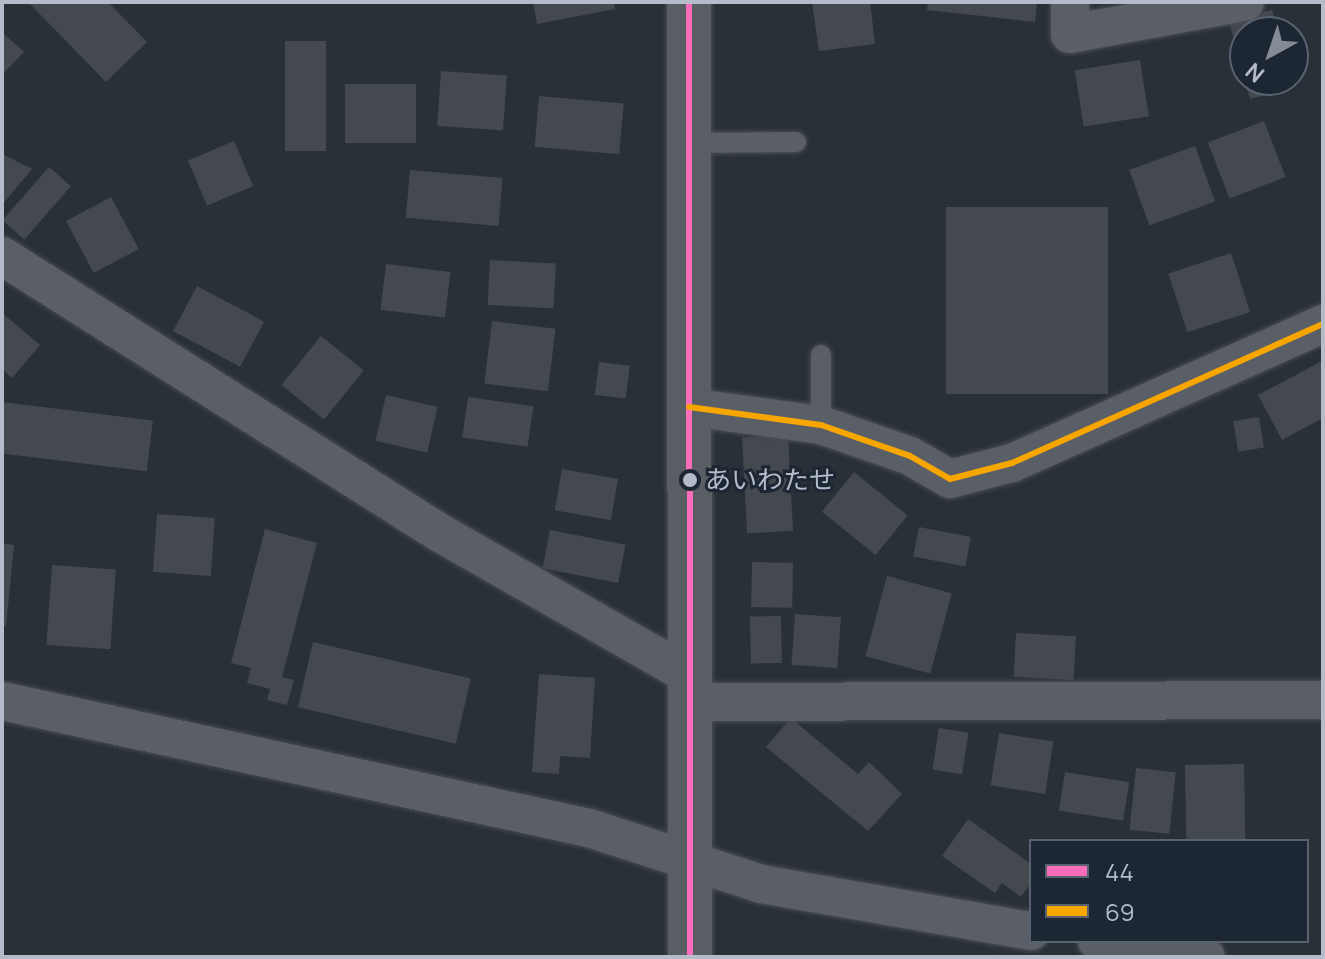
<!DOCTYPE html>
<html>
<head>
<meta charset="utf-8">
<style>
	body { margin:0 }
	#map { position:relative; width:1325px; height:959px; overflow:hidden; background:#2a3038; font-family:Manrope,"Noto Sans JP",sans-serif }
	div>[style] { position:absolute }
	.building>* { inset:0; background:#444950; transform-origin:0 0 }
	.roads { filter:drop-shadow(0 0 2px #484c53) drop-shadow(0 0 2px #484c53) }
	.service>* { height:20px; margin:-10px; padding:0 10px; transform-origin:10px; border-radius:10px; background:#5a5e66 }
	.minor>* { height:38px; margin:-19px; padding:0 19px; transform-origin:19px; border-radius:19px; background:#5a5e66 }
	.secondary>* { height:44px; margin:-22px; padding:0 22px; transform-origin:22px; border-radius:22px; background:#595d64 }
	.bus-1>* { height:6px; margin:-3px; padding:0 3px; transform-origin:3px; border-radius:3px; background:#fb6dba }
	.bus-2>* { height:6px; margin:-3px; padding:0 3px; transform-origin:3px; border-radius:3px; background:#f7a600 }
	.dots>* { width:22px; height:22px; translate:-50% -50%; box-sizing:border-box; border:4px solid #1d2633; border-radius:50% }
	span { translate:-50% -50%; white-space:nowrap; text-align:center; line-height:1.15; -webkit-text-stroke:6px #1d2633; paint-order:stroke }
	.bus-label { font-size:26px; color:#b4bcc9 }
	.left { translate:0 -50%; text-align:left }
	.frame { position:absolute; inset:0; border:4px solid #b4bcc9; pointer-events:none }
	.legend { position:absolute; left:1029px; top:839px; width:280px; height:104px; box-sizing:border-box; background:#1d2633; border:2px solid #59626f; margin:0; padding:10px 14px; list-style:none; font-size:24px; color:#b4bcc9 }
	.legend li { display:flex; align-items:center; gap:16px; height:40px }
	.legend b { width:40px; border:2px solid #59626f }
	.north { position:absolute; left:1229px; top:16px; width:80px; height:80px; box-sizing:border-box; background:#1d2633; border:2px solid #59626f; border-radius:50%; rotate:220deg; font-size:22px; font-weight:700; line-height:32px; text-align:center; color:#b4bcc9 }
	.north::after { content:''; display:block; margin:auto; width:28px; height:36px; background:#848b96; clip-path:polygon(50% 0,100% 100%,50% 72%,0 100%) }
</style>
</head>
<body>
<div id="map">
	<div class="building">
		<i style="clip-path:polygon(28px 2px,108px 2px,147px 42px,106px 82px)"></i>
		<i style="clip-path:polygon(533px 2px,614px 2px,615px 9px,537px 24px)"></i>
		<i style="clip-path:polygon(812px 2px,870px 2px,875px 44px,819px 51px)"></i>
		<i style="clip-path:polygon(928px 2px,1037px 2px,1035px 22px,927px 10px)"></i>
		<i style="clip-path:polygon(1272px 10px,1278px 32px,1245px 32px,1244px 77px,1229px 21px)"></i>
		<i style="clip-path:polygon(2px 32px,24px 52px,2px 75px)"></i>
		<i style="left:285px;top:41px;width:41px;height:110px"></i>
		<i style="left:1140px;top:60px;width:57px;height:66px;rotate:81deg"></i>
		<i style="left:441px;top:71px;width:66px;height:55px;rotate:4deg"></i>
		<i style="clip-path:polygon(1245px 80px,1291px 80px,1293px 88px,1250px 99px)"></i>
		<i style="left:345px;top:84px;width:71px;height:59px"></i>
		<i style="left:539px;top:96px;width:85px;height:51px;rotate:5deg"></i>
		<i style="left:1264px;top:121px;width:60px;height:60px;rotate:69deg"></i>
		<i style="left:234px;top:141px;width:49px;height:50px;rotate:67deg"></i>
		<i style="left:1195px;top:146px;width:59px;height:70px;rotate:70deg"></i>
		<i style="clip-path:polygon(2px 154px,32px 169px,2px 205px)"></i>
		<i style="left:49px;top:167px;width:29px;height:71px;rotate:41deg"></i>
		<i style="left:410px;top:170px;width:93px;height:48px;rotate:5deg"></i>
		<i style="left:111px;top:197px;width:59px;height:51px;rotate:62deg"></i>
		<i style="left:946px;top:207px;width:162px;height:187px"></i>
		<i style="left:1231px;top:253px;width:62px;height:66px;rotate:72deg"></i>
		<i style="left:490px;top:260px;width:66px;height:45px;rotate:3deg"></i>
		<i style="left:386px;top:264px;width:65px;height:46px;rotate:7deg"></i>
		<i style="left:197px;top:286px;width:76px;height:51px;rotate:28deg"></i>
		<i style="clip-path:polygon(2px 313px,40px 345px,12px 378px,2px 369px)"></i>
		<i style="left:492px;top:321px;width:64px;height:63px;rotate:7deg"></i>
		<i style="left:321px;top:336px;width:55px;height:63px;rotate:39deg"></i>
		<i style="clip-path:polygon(1322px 361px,1323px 418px,1282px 440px,1258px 395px)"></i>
		<i style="left:599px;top:362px;width:31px;height:33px;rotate:7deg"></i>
		<i style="left:386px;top:395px;width:53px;height:47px;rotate:13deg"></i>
		<i style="left:468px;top:397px;width:66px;height:41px;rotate:8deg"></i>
		<i style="left:2px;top:402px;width:152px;height:51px;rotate:7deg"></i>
		<i style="left:1259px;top:417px;width:31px;height:26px;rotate:81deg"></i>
		<i style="left:788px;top:435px;width:96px;height:46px;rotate:87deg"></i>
		<i style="left:562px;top:469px;width:57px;height:42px;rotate:10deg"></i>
		<i style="left:854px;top:472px;width:69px;height:51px;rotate:39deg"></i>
		<i style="left:157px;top:514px;width:58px;height:58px;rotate:4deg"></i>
		<i style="left:919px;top:527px;width:53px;height:30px;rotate:11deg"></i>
		<i style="clip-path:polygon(265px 529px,317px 543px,282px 677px,294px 680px,287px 705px,267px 700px,270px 689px,247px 683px,251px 668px,231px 663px)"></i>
		<i style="left:550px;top:530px;width:77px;height:39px;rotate:11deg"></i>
		<i style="clip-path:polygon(2px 543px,14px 545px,6px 626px,2px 626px)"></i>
		<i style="left:752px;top:562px;width:41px;height:45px;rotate:1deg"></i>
		<i style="left:52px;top:565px;width:64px;height:80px;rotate:4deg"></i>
		<i style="left:887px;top:576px;width:67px;height:83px;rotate:15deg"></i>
		<i style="left:795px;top:614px;width:46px;height:51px;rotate:4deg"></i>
		<i style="left:781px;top:616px;width:47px;height:31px;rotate:89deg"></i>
		<i style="left:1016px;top:633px;width:60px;height:44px;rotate:3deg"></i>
		<i style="left:313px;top:642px;width:162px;height:67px;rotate:13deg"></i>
		<i style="clip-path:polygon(539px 674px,595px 678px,590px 758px,560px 756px,559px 774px,532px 772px)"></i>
		<i style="clip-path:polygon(791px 718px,858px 774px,869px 762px,902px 794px,868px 831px,766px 747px)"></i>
		<i style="left:939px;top:728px;width:30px;height:42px;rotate:9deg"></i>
		<i style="left:999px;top:733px;width:55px;height:53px;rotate:9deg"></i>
		<i style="left:1244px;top:764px;width:77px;height:59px;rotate:89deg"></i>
		<i style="left:1136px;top:768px;width:40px;height:62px;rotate:6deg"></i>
		<i style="left:1065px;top:772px;width:65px;height:39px;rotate:9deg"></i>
		<i style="clip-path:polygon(968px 819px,1031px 864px,1031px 883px,1021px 897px,1002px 883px,995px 893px,942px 856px)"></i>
	</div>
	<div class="roads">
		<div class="service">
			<i style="left:691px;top:143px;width:105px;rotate:-0.5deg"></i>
			<i style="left:821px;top:425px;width:70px;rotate:-90deg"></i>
		</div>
		<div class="minor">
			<i style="left:1070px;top:2px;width:32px;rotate:90deg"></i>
			<i style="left:1070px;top:34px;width:178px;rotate:-10.4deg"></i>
			<i style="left:2px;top:256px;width:518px;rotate:32.31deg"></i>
			<i style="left:440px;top:533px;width:287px;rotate:29.7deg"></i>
			<i style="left:689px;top:407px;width:133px;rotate:7.8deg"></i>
			<i style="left:821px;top:425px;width:94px;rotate:19.2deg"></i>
			<i style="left:910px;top:456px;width:46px;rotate:29.9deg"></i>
			<i style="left:950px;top:479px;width:64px;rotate:-14.5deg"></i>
			<i style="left:1012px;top:463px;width:341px;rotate:-24.1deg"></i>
			<i style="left:2px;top:701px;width:601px;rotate:12.21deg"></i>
			<i style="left:589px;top:828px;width:181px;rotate:18deg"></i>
			<i style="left:761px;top:884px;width:274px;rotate:9.9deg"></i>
			<i style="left:689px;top:702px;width:634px;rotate:-0.18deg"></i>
			<i style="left:1097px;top:941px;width:110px;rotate:8.4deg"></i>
		</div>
		<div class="secondary">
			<i style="left:689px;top:2px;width:955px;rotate:89.94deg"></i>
		</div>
	</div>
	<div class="bus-1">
		<i style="left:689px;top:2px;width:955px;rotate:89.94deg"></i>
	</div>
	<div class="bus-2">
		<i style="left:689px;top:407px;width:133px;rotate:7.8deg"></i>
		<i style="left:821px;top:425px;width:94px;rotate:19.2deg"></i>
		<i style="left:910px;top:456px;width:46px;rotate:29.9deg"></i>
		<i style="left:950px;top:479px;width:64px;rotate:-14.5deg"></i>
		<i style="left:1012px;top:463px;width:341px;rotate:-24.1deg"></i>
	</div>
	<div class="dots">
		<i style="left:690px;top:480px;background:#b4bcc9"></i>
	</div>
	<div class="bus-label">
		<span class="left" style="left:705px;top:480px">あいわたせ</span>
	</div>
	<div class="frame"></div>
	<ul class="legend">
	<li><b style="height:10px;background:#fb6dba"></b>44</li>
	<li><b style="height:10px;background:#f7a600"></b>69</li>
	</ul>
	<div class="north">N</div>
</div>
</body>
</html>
